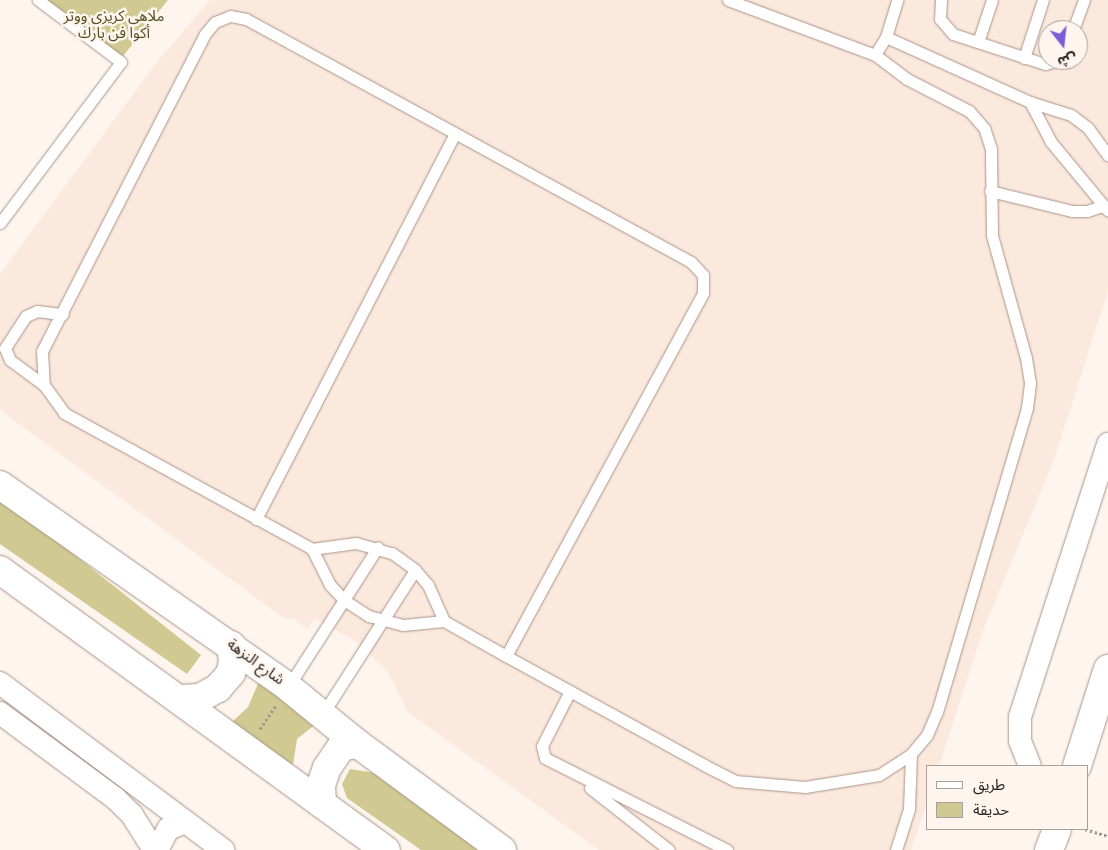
<!DOCTYPE html>
<html>
<head>
<meta charset="utf-8">
<style>
	body { margin:0 }
	#map { position:relative; width:1108px; height:850px; overflow:hidden; background:#fef5ef; font-family:Overpass,"Noto Sans Arabic",sans-serif }
	div>[style] { position:absolute }
	.built>* { inset:0; background:#fce9de }
	.green>* { inset:0; background:#d0c991 }
	.path>* { height:3px; margin-top:-1.5px; transform-origin:0; background:repeating-linear-gradient(90deg,#a29993 0 2.5px,transparent 0 5px) }
	.roads { filter:drop-shadow(0 0 1px #a99487) drop-shadow(0 0 1px #a99487) }
	.lane>* { height:11px; margin:-5.5px; padding:0 5.5px; transform-origin:5.5px; border-radius:5.5px; background:#fff }
	.street>* { height:22px; margin:-11px; padding:0 11px; transform-origin:11px; border-radius:11px; background:#fff }
	.secondary>* { height:28px; margin:-14px; padding:0 14px; transform-origin:14px; border-radius:14px; background:#fff }
	span { translate:-50% -50%; white-space:nowrap; text-align:center; line-height:1.15; -webkit-text-stroke:5px #fef5ef; paint-order:stroke }
	.park-label { font-size:15px; color:#534d1d }
	.street-label { font-size:15px; color:#29201b }
	.legend { position:absolute; left:926px; top:765px; width:162px; height:65px; box-sizing:border-box; background:#fef5ef; border:1px solid #a9a09a; margin:0; padding:6px 9px; list-style:none; font-size:15px; color:#29201b }
	.legend li { display:flex; align-items:center; gap:10px; height:25px }
	.legend b { width:25px; border:1px solid #a9a09a }
	.north { position:absolute; left:1038px; top:20px; width:50px; height:50px; box-sizing:border-box; background:#fef5ef; border:1px solid #a9a09a; border-radius:50%; rotate:164deg; font-size:14px; font-weight:700; line-height:20px; text-align:center; color:#29201b }
	.north::after { content:''; display:block; margin:auto; width:18px; height:22px; background:#795cd6; clip-path:polygon(50% 0,100% 100%,50% 72%,0 100%) }
</style>
</head>
<body>
<div id="map">
	<div class="built">
		<i style="clip-path:polygon(evenodd,210px 0,1108px 0,1108px 291px,1054px 460px,984px 628px,939px 766px,927px 766px,927px 803px,911px 850px,599px 850px,408px 712px,388px 672px,357px 642px,314px 618px,308px 629px,293px 619px,285px 619px,0 410px,0 274px,157px 62px,210px 0,1048px 30px,1078px 30px,1078px 60px,1048px 60px,1048px 30px)"></i>
	</div>
	<div class="green">
		<i style="clip-path:polygon(38px 0,168px 0,119px 61px)"></i>
		<i style="clip-path:polygon(0 496px,201px 655px,187px 674px,0 544px)"></i>
		<i style="clip-path:polygon(260px 679px,317px 723px,297px 739px,293px 765px,231px 723px,248px 707px)"></i>
		<i style="clip-path:polygon(350px 769px,375px 773px,485px 850px,421px 850px,347px 798px,342px 784px)"></i>
	</div>
	<div class="path">
		<i style="left:260px;top:729px;width:29px;rotate:-56deg"></i>
		<i style="left:1085px;top:829px;width:24px;rotate:17deg"></i>
	</div>
	<div class="roads">
		<div class="lane">
			<i style="left:941px;top:0;width:19px;rotate:93deg"></i>
			<i style="left:940px;top:19px;width:20px;rotate:49deg"></i>
			<i style="left:953px;top:34px;width:97px;rotate:18.1deg"></i>
			<i style="left:1045px;top:64px;width:16px;rotate:-15deg"></i>
			<i style="left:1073px;top:30px;width:32px;rotate:-70deg"></i>
			<i style="left:886px;top:37px;width:158px;rotate:24.3deg"></i>
			<i style="left:1030px;top:102px;width:43px;rotate:17.6deg"></i>
			<i style="left:1071px;top:115px;width:21px;rotate:37deg"></i>
			<i style="left:1088px;top:128px;width:34px;rotate:54deg"></i>
			<i style="left:978px;top:42px;width:44px;rotate:-71.6deg"></i>
			<i style="left:875px;top:55px;width:21px;rotate:-59deg"></i>
			<i style="left:886px;top:37px;width:39px;rotate:-73deg"></i>
			<i style="left:1024px;top:58px;width:61px;rotate:-71.9deg"></i>
			<i style="left:1030px;top:102px;width:45px;rotate:62.3deg"></i>
			<i style="left:1051px;top:142px;width:89px;rotate:50.4deg"></i>
			<i style="left:990px;top:191px;width:84px;rotate:13.7deg"></i>
			<i style="left:1072px;top:211px;width:15px"></i>
			<i style="left:1087px;top:211px;width:16px;rotate:-18deg"></i>
			<i style="left:0;top:223px;width:201px;rotate:-53.1deg"></i>
			<i style="left:121px;top:62px;width:104px;rotate:-143.2deg"></i>
			<i style="left:44px;top:385px;width:42px;rotate:-143.7deg"></i>
			<i style="left:10px;top:360px;width:13px;rotate:-113deg"></i>
			<i style="left:5px;top:348px;width:38px;rotate:-57deg"></i>
			<i style="left:26px;top:316px;width:12px;rotate:-24deg"></i>
			<i style="left:37px;top:311px;width:26px;rotate:7deg"></i>
			<i style="left:256px;top:519px;width:433px;rotate:-62.7deg"></i>
			<i style="left:312px;top:549px;width:44px;rotate:-7.8deg"></i>
			<i style="left:356px;top:543px;width:37px;rotate:16deg"></i>
			<i style="left:392px;top:553px;width:29px;rotate:36deg"></i>
			<i style="left:415px;top:570px;width:20px;rotate:49deg"></i>
			<i style="left:428px;top:585px;width:39px;rotate:66deg"></i>
			<i style="left:506px;top:656px;width:413px;rotate:-61.5deg"></i>
			<i style="left:703px;top:293px;width:18px;rotate:-90deg"></i>
			<i style="left:703px;top:275px;width:18px;rotate:-133deg"></i>
			<i style="left:691px;top:262px;width:507px;rotate:-151.36deg"></i>
			<i style="left:246px;top:19px;width:16px;rotate:-169deg"></i>
			<i style="left:230px;top:16px;width:16px;rotate:158deg"></i>
			<i style="left:215px;top:22px;width:16px;rotate:130deg"></i>
			<i style="left:205px;top:34px;width:356px;rotate:117.2deg"></i>
			<i style="left:42px;top:351px;width:34px;rotate:87deg"></i>
			<i style="left:44px;top:385px;width:34px;rotate:54deg"></i>
			<i style="left:64px;top:413px;width:283px;rotate:28.7deg"></i>
			<i style="left:312px;top:549px;width:40px;rotate:63.4deg"></i>
			<i style="left:330px;top:585px;width:21px;rotate:47deg"></i>
			<i style="left:344px;top:600px;width:30px;rotate:33deg"></i>
			<i style="left:369px;top:616px;width:35px;rotate:15deg"></i>
			<i style="left:403px;top:625px;width:41px;rotate:-5.6deg"></i>
			<i style="left:444px;top:621px;width:71px;rotate:29.4deg"></i>
			<i style="left:506px;top:656px;width:226px;rotate:28.8deg"></i>
			<i style="left:704px;top:765px;width:35px;rotate:27deg"></i>
			<i style="left:735px;top:781px;width:70px;rotate:4.9deg"></i>
			<i style="left:805px;top:787px;width:75px;rotate:-9.2deg"></i>
			<i style="left:879px;top:775px;width:38px;rotate:-33deg"></i>
			<i style="left:911px;top:754px;width:25px;rotate:-50deg"></i>
			<i style="left:927px;top:735px;width:25px;rotate:-67deg"></i>
			<i style="left:937px;top:712px;width:317px;rotate:-73.5deg"></i>
			<i style="left:1027px;top:408px;width:25px;rotate:-83deg"></i>
			<i style="left:1030px;top:383px;width:25px;rotate:-99deg"></i>
			<i style="left:1026px;top:358px;width:128px;rotate:-105.5deg"></i>
			<i style="left:992px;top:235px;width:86px;rotate:-90.7deg"></i>
			<i style="left:991px;top:149px;width:22px;rotate:-108deg"></i>
			<i style="left:984px;top:128px;width:23px;rotate:-131deg"></i>
			<i style="left:969px;top:111px;width:70px;rotate:-152.7deg"></i>
			<i style="left:907px;top:79px;width:40px;rotate:-143deg"></i>
			<i style="left:875px;top:55px;width:157px;rotate:-159.5deg"></i>
			<i style="left:288px;top:687px;width:166px;rotate:-57.3deg"></i>
			<i style="left:570px;top:691px;width:62px;rotate:117deg"></i>
			<i style="left:542px;top:746px;width:12px;rotate:76deg"></i>
			<i style="left:545px;top:758px;width:204px;rotate:26.8deg"></i>
			<i style="left:322px;top:715px;width:172px;rotate:-57.3deg"></i>
			<i style="left:590px;top:788px;width:100px;rotate:38.1deg"></i>
			<i style="left:896px;top:850px;width:43px;rotate:-72.4deg"></i>
			<i style="left:909px;top:809px;width:55px;rotate:-87.9deg"></i>
		</div>
		<div class="street">
			<i style="left:0;top:683px;width:279px;rotate:36.8deg"></i>
			<i style="left:0;top:713px;width:143px;rotate:36.5deg"></i>
			<i style="left:115px;top:798px;width:24px;rotate:45deg"></i>
			<i style="left:132px;top:815px;width:41px;rotate:57.8deg"></i>
			<i style="left:1030px;top:766px;width:27px;rotate:-112deg"></i>
			<i style="left:1020px;top:741px;width:24px;rotate:-90deg"></i>
			<i style="left:1020px;top:717px;width:287px;rotate:-72.1deg"></i>
			<i style="left:157px;top:850px;width:24px;rotate:-62deg"></i>
			<i style="left:168px;top:829px;width:18px;rotate:-22deg"></i>
		</div>
		<div class="secondary">
			<i style="left:0;top:485px;width:352px;rotate:35deg"></i>
			<i style="left:288px;top:687px;width:90px;rotate:39.2deg"></i>
			<i style="left:358px;top:744px;width:179px;rotate:36.4deg"></i>
			<i style="left:0;top:570px;width:477px;rotate:36deg"></i>
			<i style="left:180px;top:699px;width:20px;rotate:-3deg"></i>
			<i style="left:200px;top:698px;width:21px;rotate:-29deg"></i>
			<i style="left:218px;top:688px;width:20px;rotate:-49deg"></i>
			<i style="left:231px;top:673px;width:12px;rotate:-81deg"></i>
			<i style="left:233px;top:661px;width:16px;rotate:-97deg"></i>
			<i style="left:1077px;top:766px;width:102px;rotate:-72.3deg"></i>
			<i style="left:322px;top:804px;width:19px;rotate:-93deg"></i>
			<i style="left:321px;top:785px;width:18px;rotate:-71deg"></i>
			<i style="left:327px;top:768px;width:27px;rotate:-56deg"></i>
			<i style="left:342px;top:746px;width:16px;rotate:-7deg"></i>
			<i style="left:1049px;top:850px;width:22px;rotate:-69deg"></i>
		</div>
	</div>
	<div class="park-label">
		<span style="left:114px;top:26px">ملاهى كريزى ووتر<br>أكوا فن بارك</span>
	</div>
	<div class="street-label">
		<span style="left:255px;top:663px;rotate:36deg">شارع النزهة</span>
	</div>
	<ul class="legend">
	<li><b style="height:6px;background:#fff"></b>طريق</li>
	<li><b style="height:14px;background:#d0c991"></b>حديقة</li>
	</ul>
	<div class="north">ش</div>
</div>
</body>
</html>
